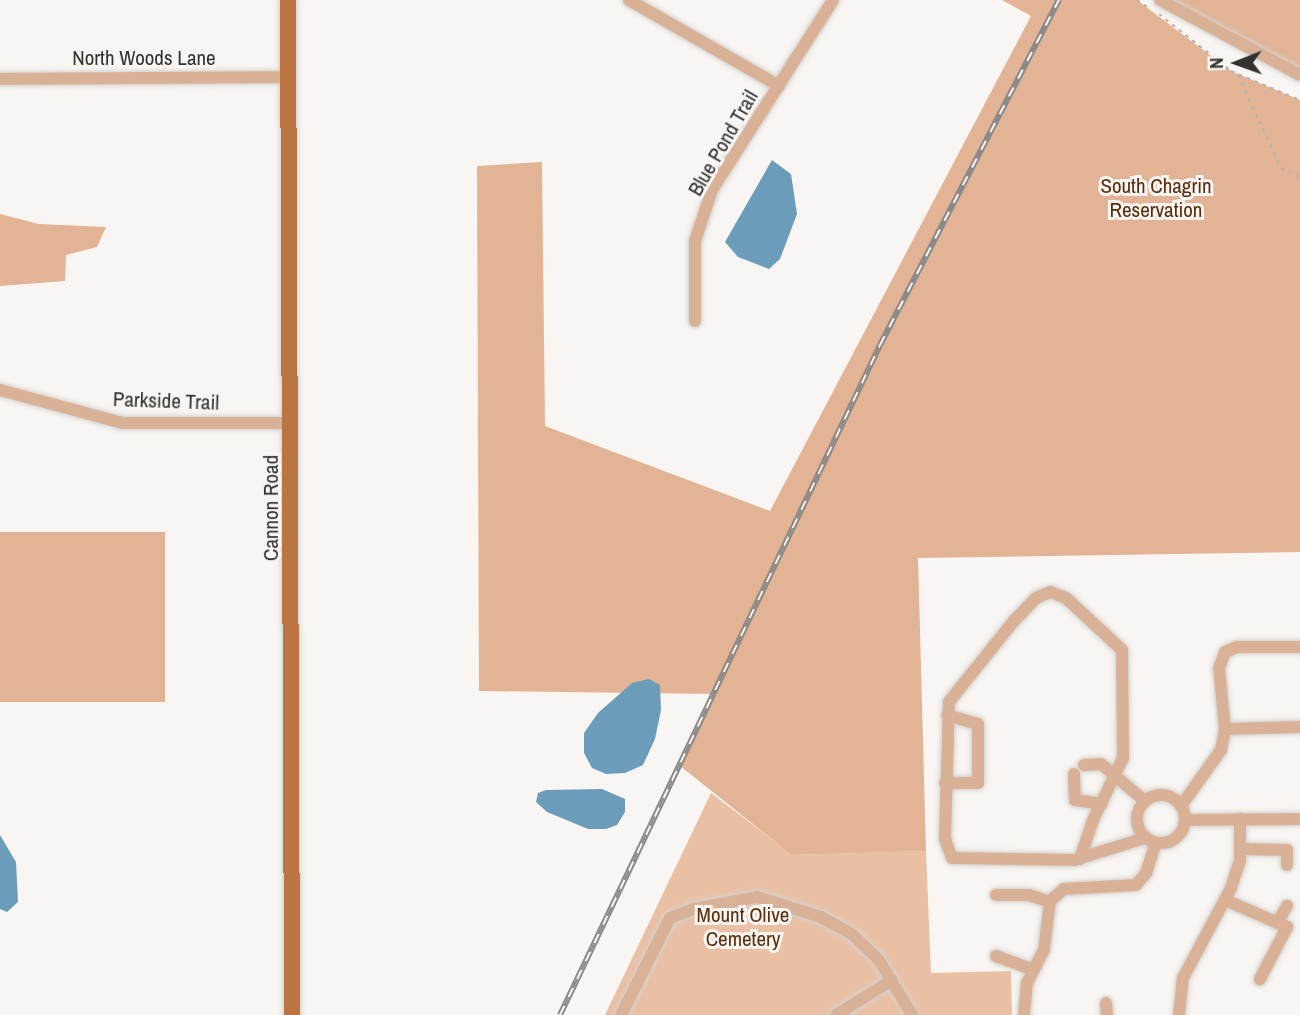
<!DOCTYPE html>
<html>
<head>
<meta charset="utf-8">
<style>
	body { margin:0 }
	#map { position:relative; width:1300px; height:1015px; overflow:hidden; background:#f8f5f2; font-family:"Archivo Narrow",sans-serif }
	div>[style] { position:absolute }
	.green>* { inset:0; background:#eac0a5 }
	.forest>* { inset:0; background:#e2b495; transform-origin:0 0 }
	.water>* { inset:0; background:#6b9dba }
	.path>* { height:2px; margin-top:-1px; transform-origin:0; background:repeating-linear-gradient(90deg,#b5b3b0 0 3.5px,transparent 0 8.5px) }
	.roads { filter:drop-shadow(0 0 2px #d5d2cf) drop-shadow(0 0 2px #d5d2cf) }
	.minor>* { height:12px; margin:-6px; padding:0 6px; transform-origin:6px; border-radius:6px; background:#d9b197 }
	.minor>.ring { margin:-6px; padding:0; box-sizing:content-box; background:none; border:12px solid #d9b197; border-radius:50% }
	.major>* { height:16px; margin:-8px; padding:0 8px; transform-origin:8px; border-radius:8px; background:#bb7543 }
	.rail>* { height:6px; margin-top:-3px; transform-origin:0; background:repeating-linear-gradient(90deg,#f8f5f2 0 10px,#8c8a88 0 20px); box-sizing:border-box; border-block:2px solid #8c8a88 }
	span { translate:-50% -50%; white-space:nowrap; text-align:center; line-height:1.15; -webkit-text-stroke:6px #f8f5f2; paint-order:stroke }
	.street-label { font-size:21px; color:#333231 }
	.park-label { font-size:21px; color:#5a2e0a }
	.north { position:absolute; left:1202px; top:28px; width:70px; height:70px; -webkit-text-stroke:5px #f8f5f2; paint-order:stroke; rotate:269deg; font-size:19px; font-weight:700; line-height:28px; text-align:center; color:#333231 }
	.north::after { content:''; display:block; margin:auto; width:24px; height:32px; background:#333231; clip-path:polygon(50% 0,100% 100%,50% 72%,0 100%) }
</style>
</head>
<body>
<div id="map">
	<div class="green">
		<i style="clip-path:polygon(711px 793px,793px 855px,926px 851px,931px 973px,1011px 971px,1012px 1015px,605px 1015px)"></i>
	</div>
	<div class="forest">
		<i style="clip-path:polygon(1002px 0,1137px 0,1231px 71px,1300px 100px,1300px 552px,918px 558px,926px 851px,792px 855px,679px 765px,713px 694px,479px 691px,477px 166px,542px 162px,545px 426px,770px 511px,1031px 16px)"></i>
		<i style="clip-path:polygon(1160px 0,1300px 0,1300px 75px)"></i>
		<i style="clip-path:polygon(0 214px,39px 224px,106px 227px,97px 247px,66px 255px,65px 281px,0 286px)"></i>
		<i style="left:165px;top:532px;width:170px;height:165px;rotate:90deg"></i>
	</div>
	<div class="water">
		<i style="clip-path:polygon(772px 160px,791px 174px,797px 214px,780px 259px,769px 269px,738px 257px,725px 242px)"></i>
		<i style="clip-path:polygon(649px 679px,660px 685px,661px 710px,655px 739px,643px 765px,625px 773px,606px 774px,592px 768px,584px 753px,584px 733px,598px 713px,632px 683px)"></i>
		<i style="clip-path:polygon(602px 789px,625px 799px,625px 812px,617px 825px,606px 829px,588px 829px,547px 812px,536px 802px,538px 793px,546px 790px)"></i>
		<i style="clip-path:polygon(0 835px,16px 862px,18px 902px,7px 912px,0 909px)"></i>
	</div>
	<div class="path">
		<i style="left:1137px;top:0;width:17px;rotate:33deg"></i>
		<i style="left:1159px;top:14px;width:92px;rotate:38.4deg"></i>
		<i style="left:1231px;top:71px;width:75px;rotate:22.8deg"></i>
		<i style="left:1238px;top:75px;width:102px;rotate:65.2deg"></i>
		<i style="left:1281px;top:168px;width:21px;rotate:25deg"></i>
	</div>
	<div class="roads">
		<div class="minor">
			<i style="left:629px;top:0;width:173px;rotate:29.8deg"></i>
			<i style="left:1160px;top:0;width:159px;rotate:28.2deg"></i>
			<i style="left:0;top:79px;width:288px;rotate:-0.4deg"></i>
			<i style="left:695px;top:321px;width:80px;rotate:-90deg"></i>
			<i style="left:695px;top:241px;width:54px;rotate:-71.6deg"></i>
			<i style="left:712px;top:190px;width:225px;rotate:-57.5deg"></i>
			<i style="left:0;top:390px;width:126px;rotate:15.1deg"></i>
			<i style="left:122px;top:423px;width:170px"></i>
			<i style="left:1225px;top:729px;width:75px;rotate:-1.5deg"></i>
			<i style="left:1084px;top:765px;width:17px;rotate:-3deg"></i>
			<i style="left:1101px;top:764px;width:57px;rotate:40.1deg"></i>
			<i style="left:1074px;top:774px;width:26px;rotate:88deg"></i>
			<i style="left:1075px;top:800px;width:27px;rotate:8deg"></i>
			<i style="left:945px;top:783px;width:33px"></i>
			<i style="left:978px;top:783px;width:59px;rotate:-90deg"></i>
			<i style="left:978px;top:724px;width:32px;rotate:-164deg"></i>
			<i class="ring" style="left:1137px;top:795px;width:36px;height:36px"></i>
			<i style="left:1181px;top:806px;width:69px;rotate:-54.5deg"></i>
			<i style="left:1221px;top:750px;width:21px;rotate:-79deg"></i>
			<i style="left:1225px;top:729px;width:61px;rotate:-95.6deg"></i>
			<i style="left:1219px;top:668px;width:17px;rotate:-69deg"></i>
			<i style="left:1225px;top:652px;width:13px;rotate:-23deg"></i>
			<i style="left:1237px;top:647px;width:63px"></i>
			<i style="left:1185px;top:820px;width:115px;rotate:-0.5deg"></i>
			<i style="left:1240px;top:849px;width:47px;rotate:1.2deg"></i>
			<i style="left:1287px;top:850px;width:15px;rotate:90deg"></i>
			<i style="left:1080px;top:859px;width:41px;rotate:-71.6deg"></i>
			<i style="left:1093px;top:820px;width:69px;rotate:-64.2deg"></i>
			<i style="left:1123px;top:758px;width:108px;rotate:-90.5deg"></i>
			<i style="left:1122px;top:650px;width:76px;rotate:-137.1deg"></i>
			<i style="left:1066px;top:598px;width:17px;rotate:-159deg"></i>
			<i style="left:1050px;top:592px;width:15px;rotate:157deg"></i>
			<i style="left:1036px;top:598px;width:33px;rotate:134deg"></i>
			<i style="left:1013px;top:622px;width:102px;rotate:128.7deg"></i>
			<i style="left:949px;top:702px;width:137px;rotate:91.7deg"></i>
			<i style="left:945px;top:839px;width:20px;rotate:70deg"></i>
			<i style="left:952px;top:858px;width:122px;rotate:0.9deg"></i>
			<i style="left:1074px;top:860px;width:74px;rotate:-17.2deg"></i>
			<i style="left:996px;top:895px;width:33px"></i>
			<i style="left:1029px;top:895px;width:22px;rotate:18deg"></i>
			<i style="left:1225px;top:900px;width:68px;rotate:23.5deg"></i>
			<i style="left:1287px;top:927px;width:59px;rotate:117.4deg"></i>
			<i style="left:1277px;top:923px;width:20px;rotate:-60deg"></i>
			<i style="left:996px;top:956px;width:40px;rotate:20.2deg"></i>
			<i style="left:1106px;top:1003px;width:12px;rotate:85deg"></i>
			<i style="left:621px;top:1015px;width:109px;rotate:-63.2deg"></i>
			<i style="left:670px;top:918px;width:25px;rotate:-21deg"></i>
			<i style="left:693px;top:909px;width:65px;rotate:-10.6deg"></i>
			<i style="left:757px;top:897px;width:67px;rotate:17.4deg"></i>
			<i style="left:821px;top:917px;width:35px;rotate:29deg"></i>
			<i style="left:852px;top:934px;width:36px;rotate:44deg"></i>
			<i style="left:878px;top:959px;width:66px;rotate:58.7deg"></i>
			<i style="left:836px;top:1015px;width:66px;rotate:-32deg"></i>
			<i style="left:1024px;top:1015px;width:32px;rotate:-85deg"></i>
			<i style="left:1027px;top:983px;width:37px;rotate:-63deg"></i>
			<i style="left:1044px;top:950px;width:49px;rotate:-83deg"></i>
			<i style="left:1050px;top:901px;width:18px;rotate:-41deg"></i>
			<i style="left:1064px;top:889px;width:72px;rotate:-3.2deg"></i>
			<i style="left:1136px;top:885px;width:16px;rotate:-50deg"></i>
			<i style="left:1146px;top:873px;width:32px;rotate:-72deg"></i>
			<i style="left:1179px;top:1015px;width:37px;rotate:-84deg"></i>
			<i style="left:1183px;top:978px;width:102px;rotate:-61.9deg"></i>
			<i style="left:1231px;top:888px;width:29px;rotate:-72deg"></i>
			<i style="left:1240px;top:860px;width:41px;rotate:-90deg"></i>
		</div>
		<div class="major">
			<i style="left:288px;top:0;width:1015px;rotate:89.77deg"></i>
		</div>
	</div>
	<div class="rail">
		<i style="left:560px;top:1015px;width:742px;rotate:-64.47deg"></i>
		<i style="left:880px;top:345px;width:389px;rotate:-62.6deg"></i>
	</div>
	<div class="street-label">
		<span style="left:144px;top:58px">North Woods Lane</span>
		<span style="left:723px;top:143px;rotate:-60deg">Blue Pond Trail</span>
		<span style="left:166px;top:401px;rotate:2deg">Parkside Trail</span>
		<span style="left:271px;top:508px;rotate:-90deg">Cannon Road</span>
	</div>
	<div class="park-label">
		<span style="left:1156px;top:198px">South Chagrin<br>Reservation</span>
		<span style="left:743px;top:927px">Mount Olive<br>Cemetery</span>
	</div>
	<div class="north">N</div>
</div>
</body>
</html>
